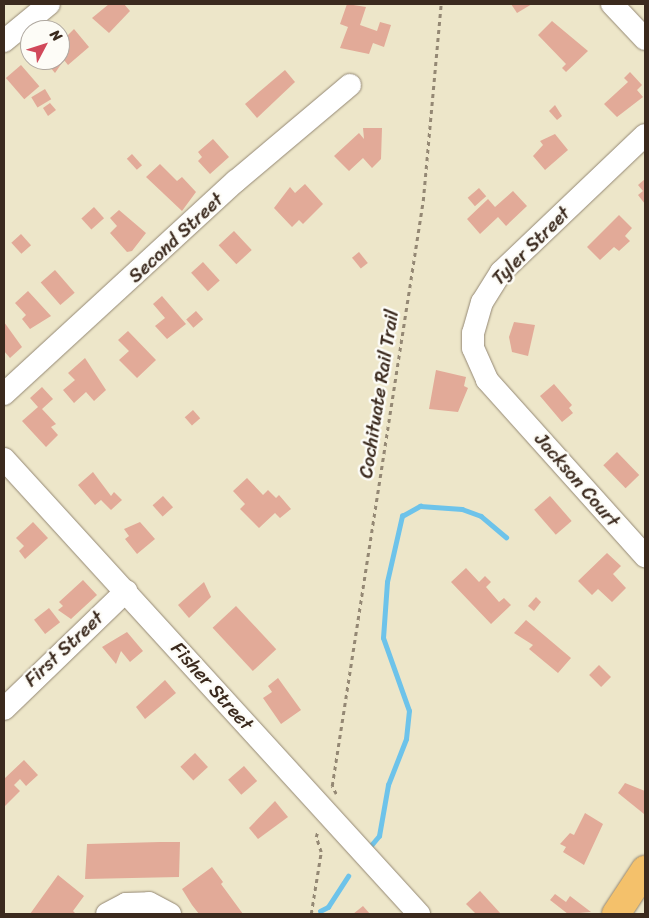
<!DOCTYPE html>
<html>
<head>
<meta charset="utf-8">
<style>
	body { margin:0 }
	#map { position:relative; width:649px; height:918px; overflow:hidden; background:#ede6c9; font-family:Sriracha,sans-serif }
	div>[style] { position:absolute }
	.stream>* { height:4.5px; margin:-2.25px; padding:0 2.25px; transform-origin:2.25px; border-radius:2.25px; background:#6dc3ea }
	.building>* { inset:0; background:#e2aa98; transform-origin:0 0 }
	.path>* { height:2.5px; margin-top:-1.25px; transform-origin:0; background:repeating-linear-gradient(90deg,#948874 0 4px,transparent 0 8px) }
	.roads { filter:drop-shadow(0 0 1px #948874) drop-shadow(0 0 1px #948874) }
	.minor>* { height:22px; margin:-11px; padding:0 11px; transform-origin:11px; border-radius:11px; background:#fff }
	.major>* { height:28px; margin:-14px; padding:0 14px; transform-origin:14px; border-radius:14px; background:#f4c16b }
	span { translate:-50% -50%; white-space:nowrap; text-align:center; line-height:1.15; -webkit-text-stroke:5px #fdfcf7; paint-order:stroke }
	.street-label { font-size:19px; color:#3b2a1e }
	.frame { position:absolute; inset:0; border:5px solid #3b2a1e; pointer-events:none }
	.north { position:absolute; left:20px; top:20px; width:50px; height:50px; box-sizing:border-box; background:#fdfcf7; border:1px solid #afa8a0; border-radius:50%; rotate:50deg; font-size:14px; font-weight:700; line-height:20px; text-align:center; color:#3b2a1e }
	.north::after { content:''; display:block; margin:auto; width:18px; height:22px; background:#d1495b; clip-path:polygon(50% 0,100% 100%,50% 72%,0 100%) }
</style>
</head>
<body>
<div id="map">
	<div class="stream">
		<i style="left:368px;top:849px;width:17px;rotate:-50deg"></i>
		<i style="left:379px;top:836px;width:52px;rotate:-80deg"></i>
		<i style="left:388px;top:785px;width:49px;rotate:-68.6deg"></i>
		<i style="left:406px;top:739px;width:28px;rotate:-84deg"></i>
		<i style="left:409px;top:711px;width:77px;rotate:-109.6deg"></i>
		<i style="left:383px;top:638px;width:56px;rotate:-85.9deg"></i>
		<i style="left:387px;top:582px;width:68px;rotate:-77.2deg"></i>
		<i style="left:402px;top:516px;width:21px;rotate:-29deg"></i>
		<i style="left:420px;top:506px;width:42px;rotate:4.1deg"></i>
		<i style="left:462px;top:509px;width:20px;rotate:20deg"></i>
		<i style="left:481px;top:516px;width:33px;rotate:40deg"></i>
		<i style="left:320px;top:911px;width:9px;rotate:-27deg"></i>
		<i style="left:328px;top:907px;width:37px;rotate:-57deg"></i>
	</div>
	<div class="building">
		<i style="clip-path:polygon(109px 4px,124px 4px,130px 11px,109px 33px,92px 18px)"></i>
		<i style="clip-path:polygon(347px 4px,366px 7px,360px 25px,377px 31px,380px 22px,391px 25px,384px 47px,373px 43px,369px 54px,340px 48px,348px 27px,340px 24px)"></i>
		<i style="clip-path:polygon(511px 4px,532px 4px,517px 13px)"></i>
		<i style="clip-path:polygon(552px 21px,588px 51px,566px 72px,562px 68px,566px 64px,538px 35px)"></i>
		<i style="clip-path:polygon(74px 29px,89px 47px,68px 65px,64px 60px,55px 73px,44px 60px,60px 60px,60px 32px,66px 37px)"></i>
		<i style="left:21px;top:65px;width:28px;height:20px;rotate:49deg"></i>
		<i style="clip-path:polygon(285px 70px,295px 82px,257px 118px,245px 104px)"></i>
		<i style="clip-path:polygon(630px 72px,642px 85px,637px 90px,643px 97px,617px 117px,604px 104px,628px 82px,624px 78px)"></i>
		<i style="left:45px;top:89px;width:12px;height:16px;rotate:59deg"></i>
		<i style="clip-path:polygon(50px 103px,56px 110px,48px 116px,43px 108px)"></i>
		<i style="clip-path:polygon(555px 105px,562px 116px,557px 120px,549px 111px)"></i>
		<i style="clip-path:polygon(363px 128px,382px 128px,381px 159px,372px 168px,363px 158px,349px 171px,334px 156px,359px 133px,364px 139px)"></i>
		<i style="clip-path:polygon(555px 134px,568px 150px,545px 170px,533px 156px,543px 145px,540px 141px)"></i>
		<i style="clip-path:polygon(213px 139px,229px 157px,210px 174px,198px 161px,202px 157px,198px 152px)"></i>
		<i style="left:132px;top:154px;width:15px;height:7px;rotate:48deg"></i>
		<i style="clip-path:polygon(160px 164px,177px 181px,182px 177px,196px 192px,182px 211px,146px 177px)"></i>
		<i style="clip-path:polygon(645px 179px,645px 204px,638px 195px,643px 191px,638px 185px)"></i>
		<i style="clip-path:polygon(305px 184px,323px 204px,303px 224px,299px 220px,292px 227px,274px 208px,290px 187px,295px 193px)"></i>
		<i style="left:479px;top:188px;width:11px;height:15px;rotate:49deg"></i>
		<i style="clip-path:polygon(513px 191px,527px 206px,506px 226px,498px 217px,480px 234px,467px 219px,488px 199px,495px 207px)"></i>
		<i style="left:94px;top:207px;width:15px;height:17px;rotate:48deg"></i>
		<i style="clip-path:polygon(119px 210px,146px 233px,132px 251px,127px 252px,110px 233px,117px 226px,110px 218px)"></i>
		<i style="clip-path:polygon(619px 215px,632px 228px,625px 236px,630px 241px,619px 251px,614px 247px,600px 260px,587px 247px)"></i>
		<i style="left:234px;top:231px;width:26px;height:21px;rotate:47deg"></i>
		<i style="left:21px;top:234px;width:15px;height:13px;rotate:48deg"></i>
		<i style="left:359px;top:252px;width:14px;height:9px;rotate:51deg"></i>
		<i style="left:203px;top:262px;width:25px;height:16px;rotate:48deg"></i>
		<i style="left:55px;top:270px;width:30px;height:19px;rotate:49deg"></i>
		<i style="clip-path:polygon(28px 291px,51px 316px,30px 329px,22px 319px,26px 315px,15px 303px)"></i>
		<i style="clip-path:polygon(162px 296px,186px 324px,167px 339px,155px 326px,165px 318px,153px 304px)"></i>
		<i style="left:196px;top:311px;width:11px;height:13px;rotate:49deg"></i>
		<i style="clip-path:polygon(4px 322px,22px 347px,10px 358px,4px 351px)"></i>
		<i style="clip-path:polygon(514px 322px,535px 325px,528px 356px,512px 352px,509px 337px)"></i>
		<i style="clip-path:polygon(128px 331px,156px 360px,137px 378px,119px 360px,129px 351px,118px 340px)"></i>
		<i style="clip-path:polygon(85px 358px,106px 390px,94px 401px,86px 392px,74px 403px,63px 390px,75px 380px,68px 373px)"></i>
		<i style="clip-path:polygon(436px 370px,466px 377px,464px 386px,468px 388px,458px 412px,429px 409px)"></i>
		<i style="clip-path:polygon(554px 384px,572px 405px,569px 408px,573px 413px,562px 422px,540px 396px)"></i>
		<i style="clip-path:polygon(42px 387px,53px 399px,42px 409px,56px 424px,51px 427px,58px 435px,46px 447px,22px 421px,38px 407px,30px 398px)"></i>
		<i style="left:193px;top:410px;width:11px;height:11px;rotate:49deg"></i>
		<i style="left:617px;top:452px;width:32px;height:19px;rotate:46deg"></i>
		<i style="clip-path:polygon(93px 472px,111px 496px,114px 492px,122px 500px,111px 510px,101px 500px,95px 505px,78px 485px)"></i>
		<i style="clip-path:polygon(247px 478px,263px 495px,268px 490px,276px 498px,279px 495px,291px 509px,280px 518px,275px 513px,259px 528px,240px 509px,245px 504px,233px 491px)"></i>
		<i style="left:163px;top:496px;width:15px;height:14px;rotate:48deg"></i>
		<i style="left:550px;top:496px;width:33px;height:21px;rotate:49deg"></i>
		<i style="clip-path:polygon(33px 522px,48px 538px,25px 559px,19px 551px,24px 546px,16px 538px)"></i>
		<i style="clip-path:polygon(140px 522px,155px 539px,137px 554px,125px 539px,129px 536px,124px 529px)"></i>
		<i style="clip-path:polygon(607px 553px,621px 566px,613px 574px,626px 588px,612px 602px,598px 589px,592px 595px,578px 581px)"></i>
		<i style="clip-path:polygon(466px 568px,479px 582px,485px 576px,491px 582px,486px 587px,499px 602px,504px 598px,511px 605px,491px 624px,451px 582px)"></i>
		<i style="clip-path:polygon(83px 580px,97px 595px,71px 619px,58px 610px,63px 606px,59px 602px)"></i>
		<i style="clip-path:polygon(204px 582px,211px 597px,189px 618px,178px 605px)"></i>
		<i style="clip-path:polygon(536px 597px,541px 602px,534px 611px,528px 606px)"></i>
		<i style="left:236px;top:606px;width:59px;height:32px;rotate:47deg"></i>
		<i style="left:49px;top:608px;width:18px;height:19px;rotate:52deg"></i>
		<i style="clip-path:polygon(526px 620px,571px 658px,558px 673px,529px 649px,533px 645px,514px 633px)"></i>
		<i style="clip-path:polygon(127px 632px,143px 651px,130px 662px,121px 651px,116px 664px,102px 647px)"></i>
		<i style="left:599px;top:665px;width:17px;height:14px;rotate:45deg"></i>
		<i style="clip-path:polygon(278px 678px,301px 710px,281px 724px,263px 698px,272px 692px,268px 686px)"></i>
		<i style="clip-path:polygon(165px 680px,176px 693px,145px 719px,136px 707px)"></i>
		<i style="left:195px;top:753px;width:19px;height:20px;rotate:47deg"></i>
		<i style="clip-path:polygon(24px 760px,38px 775px,26px 786px,20px 779px,14px 785px,20px 791px,4px 807px,4px 779px)"></i>
		<i style="left:244px;top:766px;width:20px;height:21px;rotate:49deg"></i>
		<i style="clip-path:polygon(625px 783px,645px 791px,644px 814px,618px 793px)"></i>
		<i style="clip-path:polygon(275px 801px,288px 817px,258px 839px,249px 828px)"></i>
		<i style="clip-path:polygon(585px 813px,603px 824px,584px 865px,563px 852px,566px 847px,560px 844px,570px 833px,574px 835px)"></i>
		<i style="clip-path:polygon(160px 842px,180px 842px,179px 877px,85px 879px,87px 844px)"></i>
		<i style="clip-path:polygon(212px 867px,223px 882px,221px 884px,243px 914px,199px 914px,192px 905px,182px 889px)"></i>
		<i style="clip-path:polygon(58px 875px,84px 896px,73px 911px,76px 914px,30px 914px)"></i>
		<i style="clip-path:polygon(480px 891px,501px 914px,476px 914px,466px 904px)"></i>
		<i style="clip-path:polygon(555px 894px,566px 902px,570px 896px,591px 912px,568px 914px,550px 900px)"></i>
		<i style="clip-path:polygon(363px 906px,370px 914px,353px 914px)"></i>
	</div>
	<div class="path">
		<i style="left:336px;top:794px;width:9px;rotate:-117deg"></i>
		<i style="left:332px;top:786px;width:592px;rotate:-81.16deg"></i>
		<i style="left:423px;top:201px;width:198px;rotate:-84.8deg"></i>
		<i style="left:311px;top:914px;width:63px;rotate:-80.8deg"></i>
		<i style="left:321px;top:852px;width:16px;rotate:-108deg"></i>
		<i style="left:316px;top:837px;width:7px;rotate:-74deg"></i>
	</div>
	<div class="roads">
		<div class="minor">
			<i style="left:612px;top:4px;width:48px;rotate:46.7deg"></i>
			<i style="left:4px;top:41px;width:58px;rotate:-39.4deg"></i>
			<i style="left:645px;top:135px;width:199px;rotate:136.4deg"></i>
			<i style="left:501px;top:272px;width:36px;rotate:122deg"></i>
			<i style="left:482px;top:302px;width:32px;rotate:106deg"></i>
			<i style="left:473px;top:333px;width:15px;rotate:90deg"></i>
			<i style="left:473px;top:348px;width:35px;rotate:66deg"></i>
			<i style="left:487px;top:380px;width:237px;rotate:48.1deg"></i>
			<i style="left:4px;top:394px;width:315px;rotate:-42.6deg"></i>
			<i style="left:236px;top:181px;width:149px;rotate:-40.1deg"></i>
			<i style="left:4px;top:459px;width:616px;rotate:47.63deg"></i>
			<i style="left:4px;top:709px;width:170px;rotate:-44deg"></i>
			<i style="left:107px;top:914px;width:21px;rotate:-28deg"></i>
			<i style="left:126px;top:904px;width:23px;rotate:-2deg"></i>
			<i style="left:149px;top:903px;width:24px;rotate:28deg"></i>
		</div>
		<div class="major">
			<i style="left:616px;top:914px;width:53px;rotate:-56.6deg"></i>
		</div>
	</div>
	<div class="street-label">
		<span style="left:176px;top:238px;rotate:-43deg">Second Street</span>
		<span style="left:531px;top:246px;rotate:-45deg">Tyler Street</span>
		<span style="left:379px;top:394px;rotate:-81deg">Cochituate Rail Trail</span>
		<span style="left:577px;top:480px;rotate:49deg">Jackson Court</span>
		<span style="left:64px;top:649px;rotate:-43deg">First Street</span>
		<span style="left:212px;top:686px;rotate:48deg">Fisher Street</span>
	</div>
	<div class="frame"></div>
	<div class="north">N</div>
</div>
</body>
</html>
